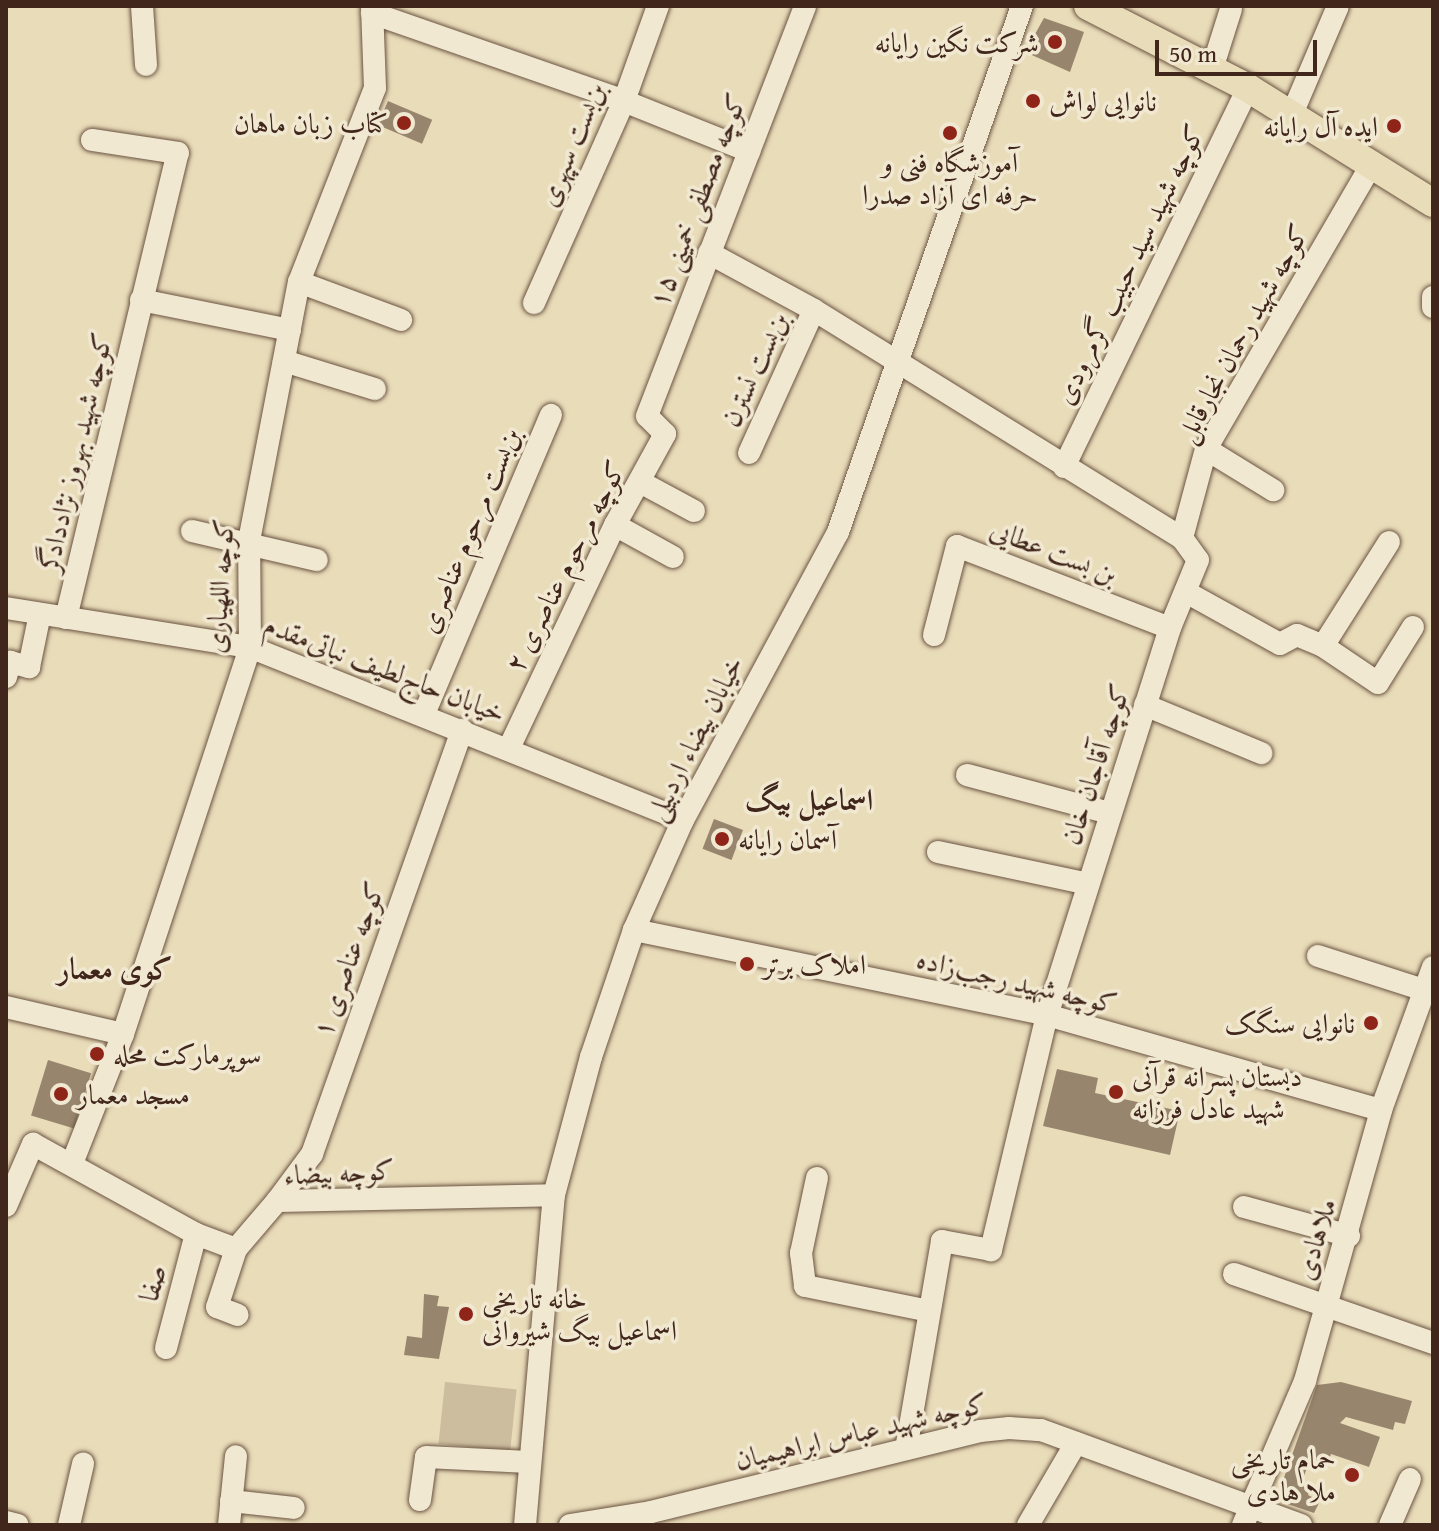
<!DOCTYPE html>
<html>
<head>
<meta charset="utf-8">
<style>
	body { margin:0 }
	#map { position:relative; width:1439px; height:1531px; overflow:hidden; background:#e9dcb9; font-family:"Gentium Book Plus",Amiri,serif }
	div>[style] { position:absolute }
	.green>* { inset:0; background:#ccbd9e; transform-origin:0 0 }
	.building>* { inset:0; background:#98856d; transform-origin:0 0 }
	.roads { filter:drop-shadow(0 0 2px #6b5442) drop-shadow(0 0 2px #6b5442) }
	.minor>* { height:22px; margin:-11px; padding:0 11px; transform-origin:11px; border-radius:11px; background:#f1e8d2 }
	.major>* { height:28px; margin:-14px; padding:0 14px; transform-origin:14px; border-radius:14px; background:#e9dcb9 }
	.dots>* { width:22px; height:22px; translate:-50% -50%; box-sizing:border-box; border:4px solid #f1e8d2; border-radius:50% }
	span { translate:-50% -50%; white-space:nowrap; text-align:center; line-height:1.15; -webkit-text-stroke:7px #f1e8d2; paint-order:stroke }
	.poi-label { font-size:28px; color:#41271b }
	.right { translate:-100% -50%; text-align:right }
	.left { translate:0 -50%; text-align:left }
	.street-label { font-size:28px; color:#41271b }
	.neighbourhood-label { font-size:30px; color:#41271b; font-weight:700 }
	.frame { position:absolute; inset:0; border:8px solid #41271b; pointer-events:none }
	.scale { position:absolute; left:1155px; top:40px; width:162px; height:36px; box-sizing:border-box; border:4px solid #41271b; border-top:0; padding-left:10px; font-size:24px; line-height:28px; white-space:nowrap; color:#41271b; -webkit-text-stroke:6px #f1e8d2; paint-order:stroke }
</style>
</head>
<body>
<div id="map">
	<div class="green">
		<i style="left:445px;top:1382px;width:72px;height:62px;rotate:6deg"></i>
	</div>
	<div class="building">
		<i style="clip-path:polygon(1044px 18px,1084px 32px,1070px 72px,1025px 52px)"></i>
		<i style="left:388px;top:101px;width:48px;height:26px;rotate:23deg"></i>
		<i style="left:714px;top:819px;width:31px;height:32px;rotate:21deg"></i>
		<i style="left:48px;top:1060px;width:45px;height:58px;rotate:17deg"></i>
		<i style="clip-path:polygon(1057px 1069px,1098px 1078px,1095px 1093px,1180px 1111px,1170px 1155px,1043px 1126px)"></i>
		<i style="clip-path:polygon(424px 1294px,439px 1296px,437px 1306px,449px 1307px,439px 1359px,404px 1355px,407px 1336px,422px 1338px)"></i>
		<i style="clip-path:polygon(1341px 1382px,1412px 1401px,1405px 1424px,1395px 1422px,1393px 1430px,1346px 1417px,1340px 1423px,1380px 1437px,1369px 1467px,1331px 1454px,1327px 1466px,1310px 1460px,1302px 1481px,1311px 1486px,1308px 1495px,1320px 1501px,1314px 1513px,1276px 1500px,1317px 1385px)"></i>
	</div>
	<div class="roads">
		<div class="minor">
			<i style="left:142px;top:6px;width:59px;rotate:86.1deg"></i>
			<i style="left:372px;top:13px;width:267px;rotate:19.2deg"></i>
			<i style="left:624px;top:101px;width:135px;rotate:21.8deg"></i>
			<i style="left:1212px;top:69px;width:63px;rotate:-72.4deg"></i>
			<i style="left:1292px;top:114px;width:117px;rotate:-66.9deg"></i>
			<i style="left:709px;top:253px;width:119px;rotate:28.5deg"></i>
			<i style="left:814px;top:310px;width:433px;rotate:31.8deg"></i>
			<i style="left:1182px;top:538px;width:27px;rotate:54deg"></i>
			<i style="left:1198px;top:560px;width:74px;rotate:112.4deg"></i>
			<i style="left:1170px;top:628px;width:406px;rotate:107.6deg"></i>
			<i style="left:1047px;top:1015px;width:242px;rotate:103.4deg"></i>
			<i style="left:991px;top:1250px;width:50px;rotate:-169.6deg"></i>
			<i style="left:942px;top:1241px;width:211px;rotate:99.8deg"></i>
			<i style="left:299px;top:282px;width:109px;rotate:20.4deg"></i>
			<i style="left:1433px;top:297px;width:10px;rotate:90deg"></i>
			<i style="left:141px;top:300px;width:152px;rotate:11.4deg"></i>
			<i style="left:534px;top:303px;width:221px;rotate:-66deg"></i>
			<i style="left:624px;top:101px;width:101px;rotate:-70.3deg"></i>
			<i style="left:284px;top:361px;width:95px;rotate:17.1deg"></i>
			<i style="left:1206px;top:449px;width:79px;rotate:31.5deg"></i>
			<i style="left:749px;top:453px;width:157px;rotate:-65.6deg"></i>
			<i style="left:1064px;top:467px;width:421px;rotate:-64.1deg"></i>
			<i style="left:642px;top:483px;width:59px;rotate:28.3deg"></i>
			<i style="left:615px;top:525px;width:66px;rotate:28.9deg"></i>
			<i style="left:192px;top:531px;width:128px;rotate:13.1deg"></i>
			<i style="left:1182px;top:538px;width:92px;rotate:-74.9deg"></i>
			<i style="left:1206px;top:449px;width:328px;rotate:-59.8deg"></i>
			<i style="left:1186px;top:592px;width:107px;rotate:29deg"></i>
			<i style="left:1280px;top:644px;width:19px;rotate:-28deg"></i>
			<i style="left:1297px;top:635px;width:28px;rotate:23deg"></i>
			<i style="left:1323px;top:646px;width:66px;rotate:33.9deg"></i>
			<i style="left:1378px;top:683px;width:66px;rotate:-58deg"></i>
			<i style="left:6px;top:608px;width:247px;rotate:9.1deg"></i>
			<i style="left:250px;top:647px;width:466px;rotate:21.8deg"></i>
			<i style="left:66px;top:618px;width:478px;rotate:-76.5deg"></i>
			<i style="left:178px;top:153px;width:87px;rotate:-171.4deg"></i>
			<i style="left:934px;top:635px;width:92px;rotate:-75.5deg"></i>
			<i style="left:957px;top:546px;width:228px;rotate:21.1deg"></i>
			<i style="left:1323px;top:646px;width:123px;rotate:-57.6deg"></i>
			<i style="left:6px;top:677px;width:16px;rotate:-75deg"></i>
			<i style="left:10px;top:662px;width:20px;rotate:15deg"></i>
			<i style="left:29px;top:667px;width:54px;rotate:-78.3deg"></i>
			<i style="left:1145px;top:705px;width:126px;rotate:22.5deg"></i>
			<i style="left:424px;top:714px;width:325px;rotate:-67deg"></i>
			<i style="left:509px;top:748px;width:247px;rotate:-64.6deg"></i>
			<i style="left:615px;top:525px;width:104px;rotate:-61.2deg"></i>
			<i style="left:665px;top:434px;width:25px;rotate:-135deg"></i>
			<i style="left:647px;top:416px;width:439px;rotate:-68.9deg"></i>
			<i style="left:967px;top:775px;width:148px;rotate:14.9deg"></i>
			<i style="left:938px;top:852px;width:153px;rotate:12deg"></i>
			<i style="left:634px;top:930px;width:422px;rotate:11.6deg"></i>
			<i style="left:1047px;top:1015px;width:347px;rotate:15.9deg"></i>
			<i style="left:1318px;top:956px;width:108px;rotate:17.8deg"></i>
			<i style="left:6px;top:1007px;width:120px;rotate:13deg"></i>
			<i style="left:73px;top:1161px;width:136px;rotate:-68.5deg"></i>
			<i style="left:123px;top:1034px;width:407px;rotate:-71.8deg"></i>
			<i style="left:250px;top:647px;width:106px;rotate:-90.5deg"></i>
			<i style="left:249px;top:541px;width:264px;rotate:-79.1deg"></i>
			<i style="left:299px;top:282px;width:208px;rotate:-68.6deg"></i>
			<i style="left:375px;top:88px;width:82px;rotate:-92.1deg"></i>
			<i style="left:817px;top:1178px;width:77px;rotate:102deg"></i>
			<i style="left:801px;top:1253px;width:33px;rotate:83deg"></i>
			<i style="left:805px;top:1286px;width:126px;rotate:11.4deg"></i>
			<i style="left:277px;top:1201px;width:59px;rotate:-53.3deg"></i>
			<i style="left:312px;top:1154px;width:450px;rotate:-70.5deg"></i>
			<i style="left:6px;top:1206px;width:68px;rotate:-66.5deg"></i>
			<i style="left:33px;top:1144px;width:186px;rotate:28.9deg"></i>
			<i style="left:196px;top:1234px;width:43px;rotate:20.6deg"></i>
			<i style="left:236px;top:1249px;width:63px;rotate:-49.5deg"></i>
			<i style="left:277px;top:1201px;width:277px;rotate:-1.2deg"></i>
			<i style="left:1244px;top:1207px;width:109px;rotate:15.4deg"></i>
			<i style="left:236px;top:1249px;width:61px;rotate:108.1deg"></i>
			<i style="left:217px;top:1307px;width:22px;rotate:21deg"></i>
			<i style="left:1234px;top:1274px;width:211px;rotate:19.1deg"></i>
			<i style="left:166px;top:1348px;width:118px;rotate:-75.3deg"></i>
			<i style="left:420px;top:1500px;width:43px;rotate:-82.1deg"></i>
			<i style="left:426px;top:1457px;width:103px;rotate:2.8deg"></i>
			<i style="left:231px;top:1501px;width:63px;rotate:6.3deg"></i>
			<i style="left:6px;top:1522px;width:12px;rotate:14deg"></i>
			<i style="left:69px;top:1525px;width:63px;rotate:-77.1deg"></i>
			<i style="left:229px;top:1525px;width:69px;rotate:-84.2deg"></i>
			<i style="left:525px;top:1525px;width:331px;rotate:-85deg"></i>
			<i style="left:554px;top:1195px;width:143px;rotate:-75deg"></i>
			<i style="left:591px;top:1057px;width:134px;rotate:-71.3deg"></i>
			<i style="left:634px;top:930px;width:120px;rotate:-66deg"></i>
			<i style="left:683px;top:820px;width:327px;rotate:-61.7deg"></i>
			<i style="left:838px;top:532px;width:557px;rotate:-70.72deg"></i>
			<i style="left:570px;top:1525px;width:82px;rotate:-9.1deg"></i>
			<i style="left:651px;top:1512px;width:339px;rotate:-13.8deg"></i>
			<i style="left:980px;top:1431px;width:29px;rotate:-6deg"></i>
			<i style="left:1009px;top:1428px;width:32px;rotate:4deg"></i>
			<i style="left:1041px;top:1430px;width:277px;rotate:20.1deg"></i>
			<i style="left:1028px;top:1525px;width:95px;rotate:-59.7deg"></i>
			<i style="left:1243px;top:1525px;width:157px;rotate:-66.7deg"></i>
			<i style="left:1305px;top:1381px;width:281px;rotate:-74.3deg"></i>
			<i style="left:1381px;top:1110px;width:152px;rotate:-70deg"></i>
			<i style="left:1390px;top:1525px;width:50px;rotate:-66.5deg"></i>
		</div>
		<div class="major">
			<i style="left:1088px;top:6px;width:180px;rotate:27.1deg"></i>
			<i style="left:1248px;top:88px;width:218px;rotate:31.9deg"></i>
		</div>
	</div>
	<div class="dots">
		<i style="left:1055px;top:42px;background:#8f2418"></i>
		<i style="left:1033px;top:101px;background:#8f2418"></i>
		<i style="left:404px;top:123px;background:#8f2418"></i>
		<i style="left:1394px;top:126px;background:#8f2418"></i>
		<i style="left:950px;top:133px;background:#8f2418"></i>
		<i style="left:722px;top:839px;background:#8f2418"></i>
		<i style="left:747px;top:964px;background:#8f2418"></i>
		<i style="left:1371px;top:1023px;background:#8f2418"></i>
		<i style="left:97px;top:1054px;background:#8f2418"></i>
		<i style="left:1116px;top:1092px;background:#8f2418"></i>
		<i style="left:61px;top:1094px;background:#8f2418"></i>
		<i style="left:466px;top:1314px;background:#8f2418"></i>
		<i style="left:1352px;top:1475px;background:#8f2418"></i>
	</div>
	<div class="poi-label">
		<span class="right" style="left:1039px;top:42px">شرکت نگین رایانه</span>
		<span class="left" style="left:1049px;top:101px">نانوایی لواش</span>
		<span class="right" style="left:388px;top:123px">کتاب زبان ماهان</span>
		<span class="right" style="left:1378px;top:126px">ایده آل رایانه</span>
		<span style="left:950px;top:178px">آموزشگاه فنی و<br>حرفه ای آزاد صدرا</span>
		<span class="left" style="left:738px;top:839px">آسمان رایانه</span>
		<span class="left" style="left:763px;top:964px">املاک برتر</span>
		<span class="right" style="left:1355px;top:1023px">نانوایی سنگک</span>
		<span class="left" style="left:113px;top:1054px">سوپرمارکت محله</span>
		<span class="left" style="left:1132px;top:1092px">دبستان پسرانه قرآنی<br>شهید عادل فرزانه</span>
		<span class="left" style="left:77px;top:1094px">مسجد معمار</span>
		<span class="left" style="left:482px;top:1314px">خانه تاریخی<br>اسماعیل بیگ شیروانی</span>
		<span class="right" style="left:1336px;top:1475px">حمام تاریخی<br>ملا هادی</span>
	</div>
	<div class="street-label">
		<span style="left:571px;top:144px;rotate:-67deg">بن‌بست سپهری</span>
		<span style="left:697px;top:200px;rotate:-69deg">کوچه مصطفی خمینی ۱۵</span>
		<span style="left:1129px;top:264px;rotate:-64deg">کوچه شهید سید حبیب گرمرودی</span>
		<span style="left:1242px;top:333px;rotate:-61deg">کوچه شهید رحمان نجارقابل</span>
		<span style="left:754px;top:369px;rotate:-65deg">بن‌بست نسترن</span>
		<span style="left:75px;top:452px;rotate:-77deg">کوچه شهید بهروز نژاددادگر</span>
		<span style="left:469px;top:530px;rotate:-67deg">بن‌بست مرحوم عناصری</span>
		<span style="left:1054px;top:551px;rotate:21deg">بن بست عطایی</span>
		<span style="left:565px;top:566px;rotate:-63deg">کوچه مرحوم عناصری ۲</span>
		<span style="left:219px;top:586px;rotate:-86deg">کوچه اللهیاری</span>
		<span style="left:385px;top:668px;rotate:21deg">خیابان حاج‌لطیف نباتی‌مقدم</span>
		<span style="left:694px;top:738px;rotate:-63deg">خیابان بیضاء اردبیلی</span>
		<span style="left:1095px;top:764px;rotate:-72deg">کوچه آقاجان خان</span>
		<span style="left:348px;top:959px;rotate:-70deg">کوچه عناصری ۱</span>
		<span style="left:1017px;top:981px;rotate:13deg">کوچه شهید رجب‌زاده</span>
		<span style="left:339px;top:1172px;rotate:-3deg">کوچه بیضاء</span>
		<span style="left:1315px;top:1239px;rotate:-73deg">ملاهادی</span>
		<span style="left:152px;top:1283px;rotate:-75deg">صفا</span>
		<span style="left:861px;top:1431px;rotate:-13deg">کوچه شهید عباس ابراهیمیان</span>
	</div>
	<div class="neighbourhood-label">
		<span style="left:809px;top:799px">اسماعیل بیگ</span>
		<span style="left:115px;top:968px">کوی معمار</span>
	</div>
	<div class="frame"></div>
	<div class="scale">50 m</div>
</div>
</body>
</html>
